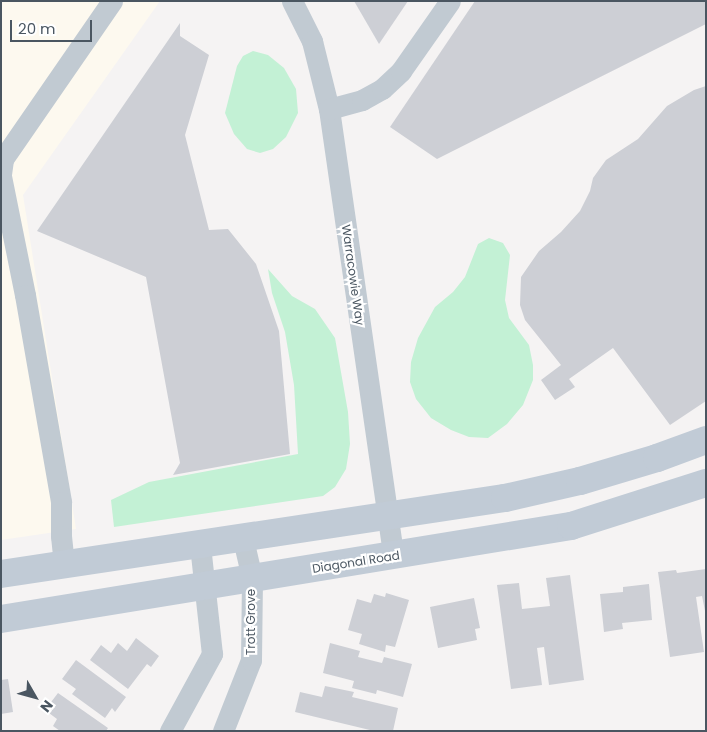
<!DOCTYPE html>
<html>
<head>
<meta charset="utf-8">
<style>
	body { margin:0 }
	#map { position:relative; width:707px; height:732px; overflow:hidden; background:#f5f3f3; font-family:Poppins,sans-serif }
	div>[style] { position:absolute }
	.commercial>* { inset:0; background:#fdf9ef }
	.green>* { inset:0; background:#c3f1d5 }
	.building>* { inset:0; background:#cdcfd5 }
	.minor>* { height:21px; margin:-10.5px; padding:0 10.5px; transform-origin:10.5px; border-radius:10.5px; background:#c1cad2 }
	.secondary>* { height:28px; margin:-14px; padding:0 14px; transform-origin:14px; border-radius:14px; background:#c1cbd6 }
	span { translate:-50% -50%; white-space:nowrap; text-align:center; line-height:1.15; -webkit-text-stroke:4.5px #fff; paint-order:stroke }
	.street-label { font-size:12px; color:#4a5661 }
	.frame { position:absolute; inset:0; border:2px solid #4a5661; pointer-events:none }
	.north { position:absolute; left:10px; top:672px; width:50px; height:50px; -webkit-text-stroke:4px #fff; paint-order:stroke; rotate:128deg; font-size:14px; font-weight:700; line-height:20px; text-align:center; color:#4a5661 }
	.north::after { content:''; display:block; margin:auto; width:18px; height:22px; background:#4a5661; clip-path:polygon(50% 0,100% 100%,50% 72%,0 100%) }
	.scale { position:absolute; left:10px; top:20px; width:82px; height:22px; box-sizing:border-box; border:2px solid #4a5661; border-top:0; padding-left:6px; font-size:15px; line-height:18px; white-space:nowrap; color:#4a5661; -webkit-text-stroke:4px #fff; paint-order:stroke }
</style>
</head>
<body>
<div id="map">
	<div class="commercial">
		<i style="clip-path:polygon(1px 1px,160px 1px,23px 195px,76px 529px,1px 540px)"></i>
	</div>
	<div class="green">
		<i style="clip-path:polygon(253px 51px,268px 55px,284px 68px,296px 89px,298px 113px,286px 137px,273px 149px,260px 153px,247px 149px,234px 134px,225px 113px,237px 66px,243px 56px)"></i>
		<i style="clip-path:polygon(489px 238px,503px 243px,510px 255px,505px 300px,509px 318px,529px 345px,533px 365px,533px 380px,523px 405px,507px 424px,488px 438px,469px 437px,451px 430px,431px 418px,416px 399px,410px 382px,411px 362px,418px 338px,435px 307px,453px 292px,465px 277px,478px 244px)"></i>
		<i style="clip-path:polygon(268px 269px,292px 296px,315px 309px,335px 338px,348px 412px,350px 444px,346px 469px,335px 487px,323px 496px,114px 527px,111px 500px,149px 482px,298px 454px,294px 385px,285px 332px,272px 293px)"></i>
	</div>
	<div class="building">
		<i style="clip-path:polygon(354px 1px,408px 1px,379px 44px)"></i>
		<i style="clip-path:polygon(475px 1px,706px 1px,706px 24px,437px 159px,390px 127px)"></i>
		<i style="clip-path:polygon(180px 23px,180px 36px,209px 55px,185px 135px,209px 230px,228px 229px,256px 264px,279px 331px,290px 454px,173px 475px,180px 463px,146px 277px,37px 231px)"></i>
		<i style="clip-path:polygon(706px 86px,706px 401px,670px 425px,613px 348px,569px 379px,575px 387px,555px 400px,541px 380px,561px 365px,525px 320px,520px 305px,521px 277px,539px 251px,561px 232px,580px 211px,590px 191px,593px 178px,606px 160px,638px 139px,667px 106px,694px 90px)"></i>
		<i style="clip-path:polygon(706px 569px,706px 616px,702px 596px,696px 597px,704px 652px,670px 657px,658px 572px,676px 570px,677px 573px)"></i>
		<i style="clip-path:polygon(570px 575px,584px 680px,549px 685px,544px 647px,537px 648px,542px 685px,511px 689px,497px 585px,519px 583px,522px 609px,550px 606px,546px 578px)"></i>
		<i style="clip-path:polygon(649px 584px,652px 620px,622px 623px,623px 629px,604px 632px,600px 594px,623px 592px,623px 587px)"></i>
		<i style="clip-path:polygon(386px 593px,409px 600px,395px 647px,386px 645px,385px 652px,359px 644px,362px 634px,348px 630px,357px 599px,371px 603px,374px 594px,385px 597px)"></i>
		<i style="clip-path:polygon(474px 598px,480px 628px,475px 629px,477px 640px,438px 648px,430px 607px)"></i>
		<i style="clip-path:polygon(136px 638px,159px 656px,151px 667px,147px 664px,128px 689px,90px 660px,101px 645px,111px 653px,118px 643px,127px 651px)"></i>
		<i style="clip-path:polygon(330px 643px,360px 651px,358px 657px,382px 663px,384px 657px,412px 664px,403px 697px,377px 690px,376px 694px,352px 688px,354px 681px,323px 673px)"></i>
		<i style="clip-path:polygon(76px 660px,126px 697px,115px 712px,112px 708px,105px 718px,72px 694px,76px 689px,62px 679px)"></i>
		<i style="clip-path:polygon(8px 679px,13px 712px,1px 714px,1px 680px)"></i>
		<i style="clip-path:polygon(325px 686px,354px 692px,352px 697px,398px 708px,393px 731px,374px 731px,295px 712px,300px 692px,322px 697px)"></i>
		<i style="clip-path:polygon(58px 693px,108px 728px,106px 731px,60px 731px,53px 726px,57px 719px,45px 710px)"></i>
	</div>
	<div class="minor">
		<i style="left:292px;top:1px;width:45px;rotate:63.4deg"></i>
		<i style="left:312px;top:41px;width:70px;rotate:76deg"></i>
		<i style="left:329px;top:109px;width:451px;rotate:81.8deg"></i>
		<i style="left:329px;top:109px;width:34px;rotate:-15deg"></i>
		<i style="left:362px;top:100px;width:23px;rotate:-29deg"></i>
		<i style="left:382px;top:89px;width:26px;rotate:-43deg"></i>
		<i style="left:401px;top:71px;width:85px;rotate:-55deg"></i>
		<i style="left:1px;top:174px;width:15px;rotate:-82deg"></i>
		<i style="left:3px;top:159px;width:192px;rotate:-55.4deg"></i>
		<i style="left:1px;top:176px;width:121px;rotate:78.6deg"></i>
		<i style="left:25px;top:295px;width:210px;rotate:80.1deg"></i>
		<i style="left:61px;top:502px;width:34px;rotate:90deg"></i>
		<i style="left:61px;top:536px;width:29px;rotate:84deg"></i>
		<i style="left:170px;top:731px;width:88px;rotate:-61.4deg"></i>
		<i style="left:212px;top:654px;width:110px;rotate:-96.3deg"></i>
		<i style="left:223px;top:731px;width:76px;rotate:-68.5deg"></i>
		<i style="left:251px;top:660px;width:82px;rotate:-89.3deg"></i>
		<i style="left:252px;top:578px;width:40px;rotate:-103deg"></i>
	</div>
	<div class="secondary">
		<i style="left:1px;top:574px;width:510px;rotate:-8.58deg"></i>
		<i style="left:505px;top:498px;width:77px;rotate:-12.8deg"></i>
		<i style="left:580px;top:481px;width:80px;rotate:-16.6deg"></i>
		<i style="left:657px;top:458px;width:52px;rotate:-20.2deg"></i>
		<i style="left:1px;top:619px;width:578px;rotate:-9.27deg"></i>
		<i style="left:571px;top:526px;width:142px;rotate:-17.7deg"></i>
	</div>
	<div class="street-label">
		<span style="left:353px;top:275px;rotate:82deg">Warracowie Way</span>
		<span style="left:356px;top:562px;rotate:-9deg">Diagonal Road</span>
		<span style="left:251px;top:622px;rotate:-90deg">Trott Grove</span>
	</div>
	<div class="frame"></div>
	<div class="north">N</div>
	<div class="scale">20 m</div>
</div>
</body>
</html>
